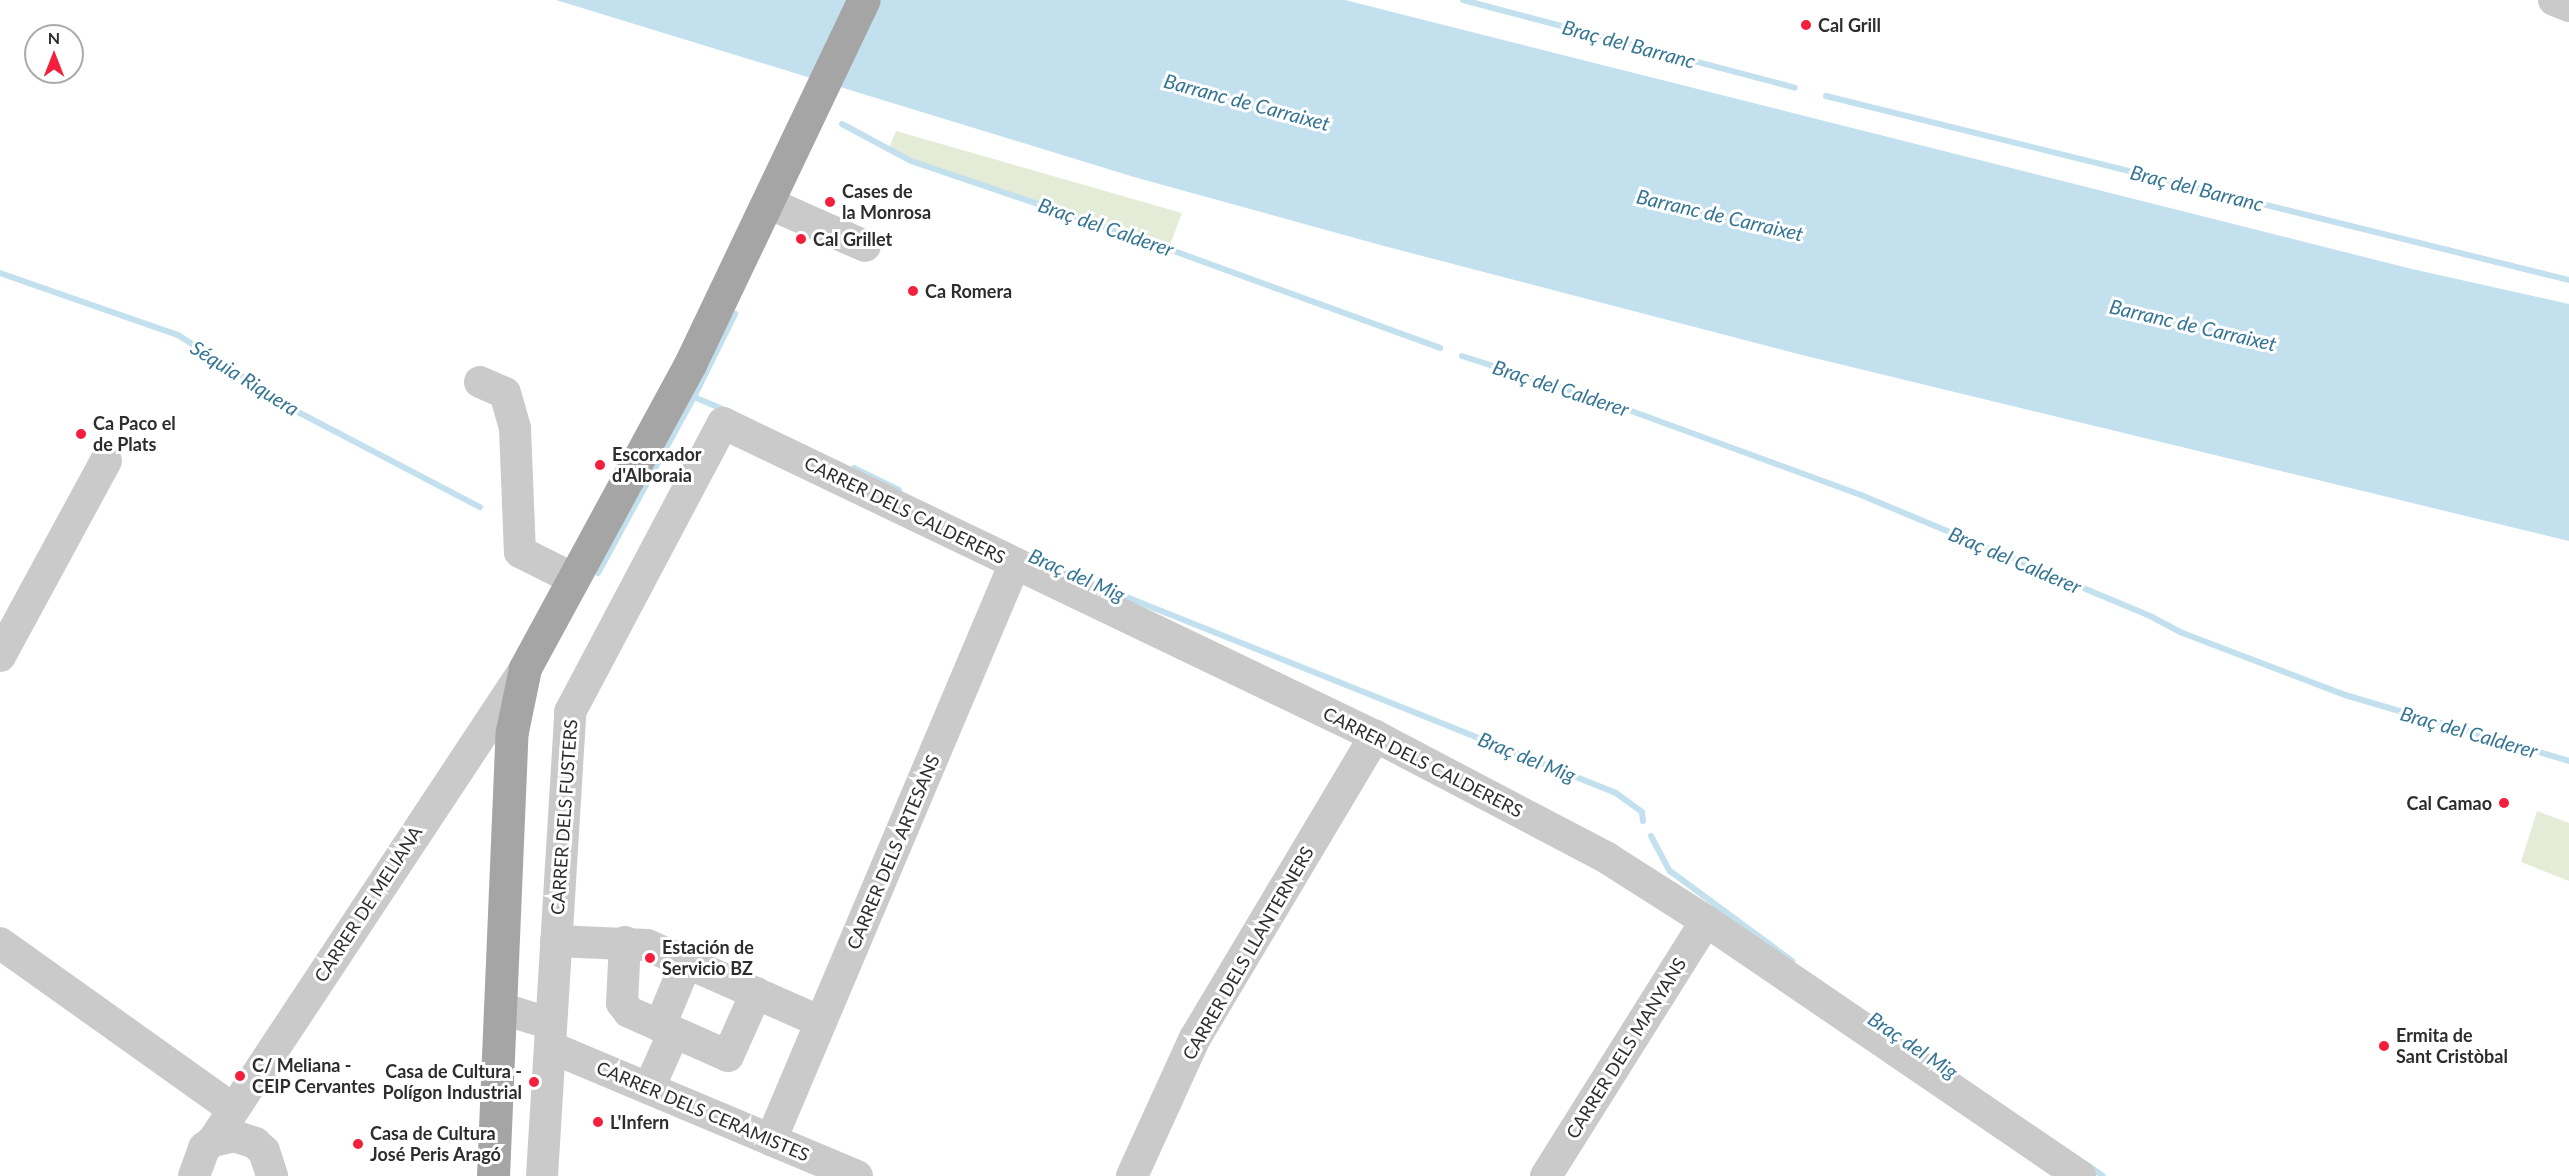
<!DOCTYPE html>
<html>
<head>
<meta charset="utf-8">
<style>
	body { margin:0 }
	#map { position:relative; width:2569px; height:1176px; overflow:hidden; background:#fff; font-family:Lato,sans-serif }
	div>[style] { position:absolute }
	.green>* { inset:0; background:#e4ecd8 }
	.water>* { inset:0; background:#c3e0ee }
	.stream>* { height:6px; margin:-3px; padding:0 3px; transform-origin:3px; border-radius:3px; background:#c3e0ee }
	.minor>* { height:32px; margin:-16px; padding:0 16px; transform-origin:16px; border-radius:16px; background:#cacaca }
	.major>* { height:33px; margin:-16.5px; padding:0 16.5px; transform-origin:16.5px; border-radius:16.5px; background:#a5a5a5 }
	.dots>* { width:16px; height:16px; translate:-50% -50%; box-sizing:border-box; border:3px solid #fff; border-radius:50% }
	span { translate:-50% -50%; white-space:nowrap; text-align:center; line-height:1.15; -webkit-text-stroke:6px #fff; paint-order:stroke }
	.poi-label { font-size:18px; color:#2d2d2d; font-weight:700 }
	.left { translate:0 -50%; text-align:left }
	.right { translate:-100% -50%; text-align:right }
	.street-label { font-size:18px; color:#2d2d2d }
	.water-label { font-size:20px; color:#357594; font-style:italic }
	.north { position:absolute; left:24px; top:24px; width:60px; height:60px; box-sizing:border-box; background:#fff; border:2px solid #ababab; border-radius:50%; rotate:0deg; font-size:16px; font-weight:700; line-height:24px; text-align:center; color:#2d2d2d }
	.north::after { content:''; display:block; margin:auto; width:21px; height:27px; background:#f31f3d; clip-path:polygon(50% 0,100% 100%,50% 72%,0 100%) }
</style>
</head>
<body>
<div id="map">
	<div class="green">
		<i style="clip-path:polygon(896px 131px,1182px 213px,1170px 245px,912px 159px,889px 148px)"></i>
		<i style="clip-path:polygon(2537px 811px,2569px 823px,2569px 881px,2521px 862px)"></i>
	</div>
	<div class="water">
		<i style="clip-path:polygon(556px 0,1345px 0,2412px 269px,2569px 304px,2569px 541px,1802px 355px,1384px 246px,1134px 177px)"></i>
	</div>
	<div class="stream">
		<i style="left:1463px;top:0;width:343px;rotate:14.8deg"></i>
		<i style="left:1826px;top:96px;width:765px;rotate:13.91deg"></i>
		<i style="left:842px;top:124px;width:78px;rotate:28.2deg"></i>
		<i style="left:911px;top:161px;width:231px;rotate:18.7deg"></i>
		<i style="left:1130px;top:235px;width:330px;rotate:20deg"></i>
		<i style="left:0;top:273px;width:188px;rotate:19.2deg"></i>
		<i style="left:178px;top:335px;width:145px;rotate:32.6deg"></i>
		<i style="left:300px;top:413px;width:203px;rotate:27.6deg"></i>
		<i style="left:1462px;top:356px;width:161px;rotate:17.8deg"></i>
		<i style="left:1615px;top:405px;width:262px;rotate:20.1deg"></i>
		<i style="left:1861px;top:495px;width:316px;rotate:22.7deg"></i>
		<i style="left:2152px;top:617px;width:32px;rotate:28deg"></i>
		<i style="left:2180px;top:632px;width:177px;rotate:20.9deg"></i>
		<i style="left:2345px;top:695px;width:234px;rotate:16.4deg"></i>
		<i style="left:694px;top:397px;width:93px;rotate:-63.7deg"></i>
		<i style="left:854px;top:468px;width:50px;rotate:26.1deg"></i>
		<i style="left:598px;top:573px;width:200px;rotate:-61.4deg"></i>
		<i style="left:694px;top:397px;width:36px;rotate:23deg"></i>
		<i style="left:1094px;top:584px;width:562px;rotate:21.82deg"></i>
		<i style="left:1616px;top:793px;width:32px;rotate:36deg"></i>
		<i style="left:1642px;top:812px;width:9px;rotate:84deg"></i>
		<i style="left:1651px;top:836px;width:40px;rotate:62deg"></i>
		<i style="left:1670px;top:871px;width:152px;rotate:36.4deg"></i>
		<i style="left:2089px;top:1166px;width:17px;rotate:36deg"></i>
	</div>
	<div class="minor">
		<i style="left:2554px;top:0;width:16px;rotate:22deg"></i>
		<i style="left:768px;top:203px;width:106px;rotate:23.9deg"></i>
		<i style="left:480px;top:382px;width:27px;rotate:24deg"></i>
		<i style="left:505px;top:393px;width:37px;rotate:74deg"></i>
		<i style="left:515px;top:429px;width:123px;rotate:87.7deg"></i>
		<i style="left:520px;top:552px;width:60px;rotate:26.6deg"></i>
		<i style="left:0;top:656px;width:222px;rotate:-61.5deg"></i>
		<i style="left:556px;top:941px;width:91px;rotate:2.5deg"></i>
		<i style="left:647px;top:945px;width:190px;rotate:23.9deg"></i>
		<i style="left:625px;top:942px;width:61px;rotate:92.8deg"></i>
		<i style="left:622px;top:1003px;width:11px;rotate:52deg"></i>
		<i style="left:629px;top:1012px;width:108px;rotate:24deg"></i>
		<i style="left:728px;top:1056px;width:69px;rotate:-66deg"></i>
		<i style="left:0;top:943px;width:286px;rotate:35.5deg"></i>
		<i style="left:500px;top:1008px;width:53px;rotate:17.4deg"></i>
		<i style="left:660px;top:1026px;width:68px;rotate:-67.6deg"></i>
		<i style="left:550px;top:1047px;width:333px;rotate:22.8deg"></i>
		<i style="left:649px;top:1088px;width:61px;rotate:-65.9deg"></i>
		<i style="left:771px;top:1140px;width:626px;rotate:-67.08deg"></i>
		<i style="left:213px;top:1141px;width:566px;rotate:-56.53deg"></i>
		<i style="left:194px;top:1176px;width:30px;rotate:-70deg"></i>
		<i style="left:204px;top:1148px;width:11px;rotate:-38deg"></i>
		<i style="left:213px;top:1141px;width:22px;rotate:-13deg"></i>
		<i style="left:234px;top:1136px;width:22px;rotate:18deg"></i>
		<i style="left:255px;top:1143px;width:12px;rotate:42deg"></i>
		<i style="left:264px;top:1151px;width:26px;rotate:72deg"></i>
		<i style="left:542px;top:1176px;width:465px;rotate:-86.5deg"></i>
		<i style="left:570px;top:712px;width:327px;rotate:-62.1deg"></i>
		<i style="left:723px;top:423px;width:723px;rotate:25.64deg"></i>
		<i style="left:1375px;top:736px;width:262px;rotate:27.7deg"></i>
		<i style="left:1607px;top:858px;width:117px;rotate:32.5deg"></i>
		<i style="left:1706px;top:921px;width:453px;rotate:34.3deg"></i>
		<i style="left:1132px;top:1176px;width:152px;rotate:-65.5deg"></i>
		<i style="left:1195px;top:1038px;width:352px;rotate:-59.2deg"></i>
		<i style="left:1546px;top:1176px;width:301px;rotate:-57.9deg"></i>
	</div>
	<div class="major">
		<i style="left:493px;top:1176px;width:445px;rotate:-87.6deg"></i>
		<i style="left:512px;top:731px;width:64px;rotate:-78.3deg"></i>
		<i style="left:525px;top:668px;width:346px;rotate:-61.5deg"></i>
		<i style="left:690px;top:364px;width:403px;rotate:-64.5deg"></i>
	</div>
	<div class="dots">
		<i style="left:1806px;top:25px;background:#f31f3d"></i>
		<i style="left:830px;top:202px;background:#f31f3d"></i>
		<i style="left:801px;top:239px;background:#f31f3d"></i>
		<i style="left:913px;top:291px;background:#f31f3d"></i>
		<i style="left:81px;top:434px;background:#f31f3d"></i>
		<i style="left:600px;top:465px;background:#f31f3d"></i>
		<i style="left:2504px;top:803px;background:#f31f3d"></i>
		<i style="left:650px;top:958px;background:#f31f3d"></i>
		<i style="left:2384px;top:1046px;background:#f31f3d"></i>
		<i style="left:240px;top:1076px;background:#f31f3d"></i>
		<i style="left:534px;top:1082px;background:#f31f3d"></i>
		<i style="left:598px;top:1122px;background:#f31f3d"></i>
		<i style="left:358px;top:1144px;background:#f31f3d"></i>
	</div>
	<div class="poi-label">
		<span class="left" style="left:1818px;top:25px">Cal Grill</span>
		<span class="left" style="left:842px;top:202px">Cases de<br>la Monrosa</span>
		<span class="left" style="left:813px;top:239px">Cal Grillet</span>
		<span class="left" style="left:925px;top:291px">Ca Romera</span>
		<span class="left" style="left:93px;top:434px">Ca Paco el<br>de Plats</span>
		<span class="left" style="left:612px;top:465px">Escorxador<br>d'Alboraia</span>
		<span class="right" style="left:2492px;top:803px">Cal Camao</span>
		<span class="left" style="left:662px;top:958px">Estación de<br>Servicio BZ</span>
		<span class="left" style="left:2396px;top:1046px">Ermita de<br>Sant Cristòbal</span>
		<span class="left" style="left:252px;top:1076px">C/ Meliana -<br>CEIP Cervantes</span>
		<span class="right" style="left:522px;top:1082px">Casa de Cultura -<br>Polígon Industrial</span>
		<span class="left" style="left:610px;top:1122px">L'Infern</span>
		<span class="left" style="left:370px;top:1144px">Casa de Cultura<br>José Peris Aragó</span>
	</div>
	<div class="street-label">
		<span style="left:905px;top:510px;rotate:26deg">CARRER DELS CALDERERS</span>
		<span style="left:1423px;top:762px;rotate:27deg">CARRER DELS CALDERERS</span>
		<span style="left:564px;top:817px;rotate:-86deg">CARRER DELS FUSTERS</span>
		<span style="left:893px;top:852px;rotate:-67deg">CARRER DELS ARTESANS</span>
		<span style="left:368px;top:904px;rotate:-57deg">CARRER DE MELIANA</span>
		<span style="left:1248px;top:953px;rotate:-60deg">CARRER DELS LLANTERNERS</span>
		<span style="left:1626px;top:1048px;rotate:-58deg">CARRER DELS MANYANS</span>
		<span style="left:703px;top:1111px;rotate:23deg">CARRER DELS CERAMISTES</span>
	</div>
	<div class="water-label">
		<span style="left:1629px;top:44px;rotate:15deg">Braç del Barranc</span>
		<span style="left:1247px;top:102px;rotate:15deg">Barranc de Carraixet</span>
		<span style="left:2197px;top:188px;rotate:14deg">Braç del Barranc</span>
		<span style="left:1720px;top:215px;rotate:13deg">Barranc de Carraixet</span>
		<span style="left:1106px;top:227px;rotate:19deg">Braç del Calderer</span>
		<span style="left:2193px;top:325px;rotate:13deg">Barranc de Carraixet</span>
		<span style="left:245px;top:378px;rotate:32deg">Séquia Riquera</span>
		<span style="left:1561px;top:388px;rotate:18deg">Braç del Calderer</span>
		<span style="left:2015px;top:560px;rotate:23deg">Braç del Calderer</span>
		<span style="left:1077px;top:575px;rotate:24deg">Braç del Mig</span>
		<span style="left:2469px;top:732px;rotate:16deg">Braç del Calderer</span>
		<span style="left:1527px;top:757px;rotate:22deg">Braç del Mig</span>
		<span style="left:1913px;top:1045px;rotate:34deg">Braç del Mig</span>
	</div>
	<div class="north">N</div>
</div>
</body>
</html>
